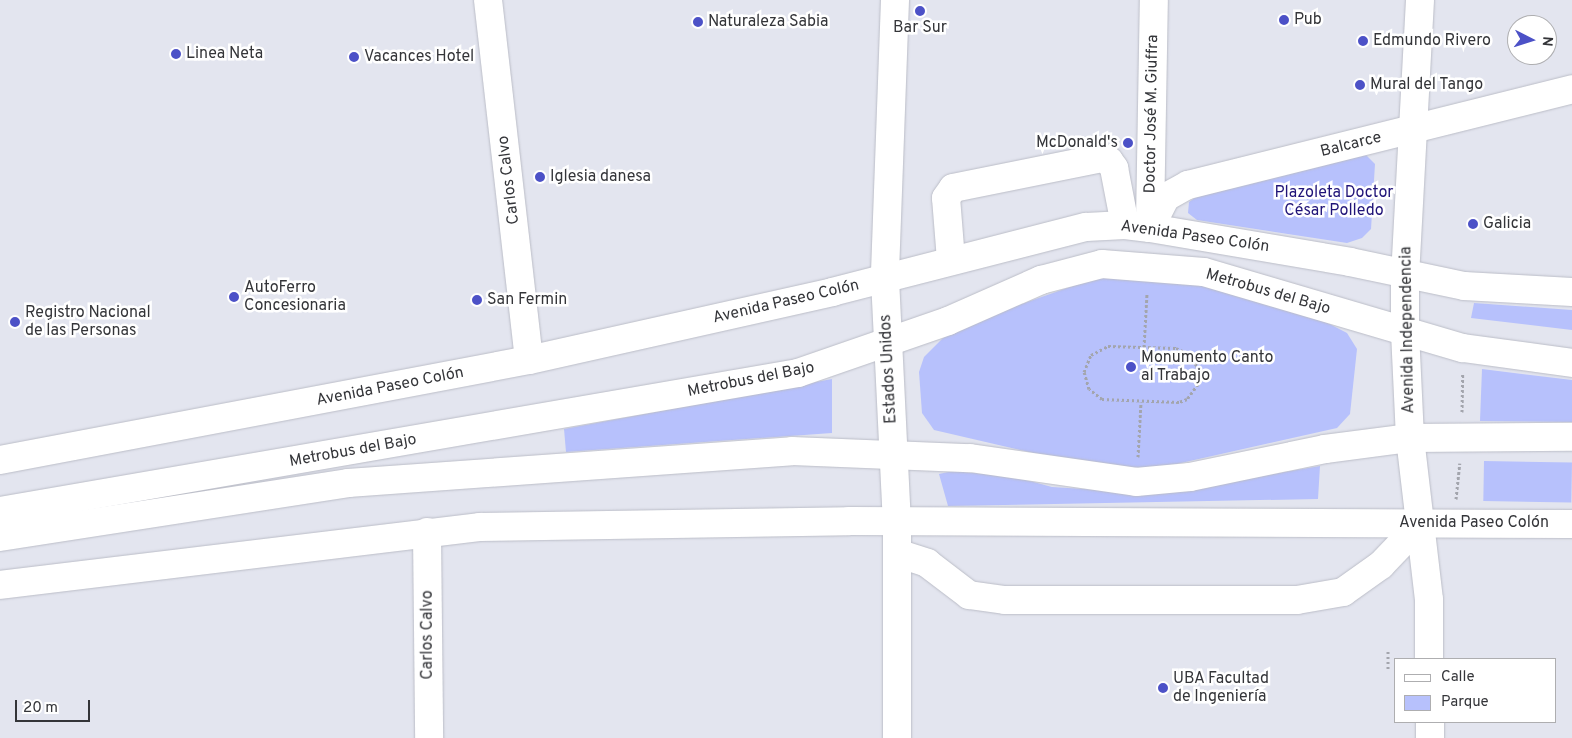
<!DOCTYPE html>
<html>
<head>
<meta charset="utf-8">
<style>
	body { margin:0 }
	#map { position:relative; width:1572px; height:738px; overflow:hidden; background:#e3e5ef; font-family:Overpass,sans-serif }
	div>[style] { position:absolute }
	.green>* { inset:0; background:#b7c1fc; transform-origin:0 0 }
	.path>* { height:3px; margin-top:-1.5px; transform-origin:0; background:repeating-linear-gradient(90deg,#a3a5ad 0 2.5px,transparent 0 5px) }
	.roads { filter:drop-shadow(0 0 1px #bbbdc7) drop-shadow(0 0 1px #bbbdc7) }
	.minor>* { height:28px; margin:-14px; padding:0 14px; transform-origin:14px; border-radius:14px; background:#fff }
	.major>* { height:28px; margin:-14px; padding:0 14px; transform-origin:14px; border-radius:14px; background:#fff }
	.dots>* { width:14px; height:14px; translate:-50% -50%; box-sizing:border-box; border:2px solid #fff; border-radius:50% }
	span { translate:-50% -50%; white-space:nowrap; text-align:center; line-height:1.15; -webkit-text-stroke:5px #fff; paint-order:stroke }
	.poi-label { font-size:16px; color:#343539 }
	.left { translate:0 -50%; text-align:left }
	.right { translate:-100% -50%; text-align:right }
	.street-label { font-size:16px; color:#343539 }
	.park-label { font-size:16px; color:#201478 }
	.legend { position:absolute; left:1394px; top:658px; width:162px; height:65px; box-sizing:border-box; background:#fff; border:1px solid #aeaeb0; margin:0; padding:6px 9px; list-style:none; font-size:15px; color:#343539 }
	.legend li { display:flex; align-items:center; gap:10px; height:25px }
	.legend b { width:25px; border:1px solid #aeaeb0 }
	.north { position:absolute; left:1507px; top:15px; width:50px; height:50px; box-sizing:border-box; background:#fff; border:1px solid #aeaeb0; border-radius:50%; rotate:95deg; font-size:14px; font-weight:700; line-height:20px; text-align:center; color:#343539 }
	.north::after { content:''; display:block; margin:auto; width:18px; height:22px; background:#4c51c7; clip-path:polygon(50% 0,100% 100%,50% 72%,0 100%) }
	.scale { position:absolute; left:15px; top:700px; width:75px; height:22px; box-sizing:border-box; border:2px solid #343539; border-top:0; padding-left:6px; font-size:15px; line-height:18px; white-space:nowrap; color:#343539; -webkit-text-stroke:4px #fff; paint-order:stroke }
</style>
</head>
<body>
<div id="map">
	<div class="green">
		<i style="clip-path:polygon(1364px 153px,1375px 164px,1371px 229px,1362px 238px,1347px 243px,1197px 220px,1188px 213px,1189px 202px,1196px 197px)"></i>
		<i style="clip-path:polygon(1104px 275px,1209px 282px,1318px 318px,1347px 333px,1357px 349px,1350px 414px,1337px 428px,1150px 470px,1102px 469px,934px 430px,922px 413px,919px 372px,924px 357px,943px 338px,973px 321px)"></i>
		<i style="clip-path:polygon(1474px 303px,1572px 310px,1572px 330px,1471px 318px)"></i>
		<i style="clip-path:polygon(1482px 369px,1572px 380px,1572px 422px,1480px 421px)"></i>
		<i style="clip-path:polygon(832px 379px,832px 433px,566px 452px,564px 429px)"></i>
		<i style="left:1484px;top:461px;width:88px;height:40px;rotate:1deg"></i>
		<i style="clip-path:polygon(1320px 466px,1318px 499px,948px 506px,939px 474px,953px 471px,1015px 477px,1052px 487px,1132px 492px,1213px 484px)"></i>
	</div>
	<div class="path">
		<i style="left:1108px;top:346px;width:68px;rotate:1.7deg"></i>
		<i style="left:1176px;top:348px;width:10px;rotate:24deg"></i>
		<i style="left:1185px;top:352px;width:18px;rotate:49deg"></i>
		<i style="left:1197px;top:366px;width:18px;rotate:87deg"></i>
		<i style="left:1198px;top:384px;width:19px;rotate:126deg"></i>
		<i style="left:1187px;top:399px;width:9px;rotate:159deg"></i>
		<i style="left:1179px;top:402px;width:77px;rotate:-177.8deg"></i>
		<i style="left:1102px;top:399px;width:16px;rotate:-142deg"></i>
		<i style="left:1089px;top:389px;width:18px;rotate:-106deg"></i>
		<i style="left:1084px;top:372px;width:18px;rotate:-68deg"></i>
		<i style="left:1091px;top:355px;width:19px;rotate:-28deg"></i>
		<i style="left:1144px;top:347px;width:54px;rotate:-86.8deg"></i>
		<i style="left:1462px;top:412px;width:39px;rotate:-89deg"></i>
		<i style="left:1138px;top:457px;width:55px;rotate:-86.9deg"></i>
		<i style="left:1456px;top:499px;width:36px;rotate:-84deg"></i>
		<i style="left:1388px;top:669px;width:19px;rotate:-90deg"></i>
	</div>
	<div class="roads">
		<div class="minor">
			<i style="left:488px;top:0;width:362px;rotate:83.5deg"></i>
			<i style="left:895px;top:0;width:279px;rotate:92.1deg"></i>
			<i style="left:885px;top:279px;width:243px;rotate:87.2deg"></i>
			<i style="left:897px;top:522px;width:216px;rotate:90deg"></i>
			<i style="left:1150px;top:221px;width:221px;rotate:-89deg"></i>
			<i style="left:1150px;top:228px;width:35px;rotate:-63deg"></i>
			<i style="left:1166px;top:197px;width:25px;rotate:-29deg"></i>
			<i style="left:1188px;top:185px;width:396px;rotate:-14deg"></i>
			<i style="left:951px;top:260px;width:62px;rotate:-94.6deg"></i>
			<i style="left:946px;top:198px;width:12px;rotate:-55deg"></i>
			<i style="left:953px;top:188px;width:152px;rotate:-11.4deg"></i>
			<i style="left:1102px;top:158px;width:8px;rotate:23deg"></i>
			<i style="left:1109px;top:161px;width:9px;rotate:54deg"></i>
			<i style="left:1114px;top:168px;width:58px;rotate:79.1deg"></i>
			<i style="left:0;top:511px;width:810px;rotate:-9.81deg"></i>
			<i style="left:798px;top:373px;width:159px;rotate:-19.1deg"></i>
			<i style="left:948px;top:321px;width:102px;rotate:-23.8deg"></i>
			<i style="left:1041px;top:280px;width:63px;rotate:-14.7deg"></i>
			<i style="left:1102px;top:264px;width:102px;rotate:4.5deg"></i>
			<i style="left:1204px;top:272px;width:270px;rotate:16.4deg"></i>
			<i style="left:1463px;top:348px;width:110px;rotate:7.8deg"></i>
			<i style="left:427px;top:532px;width:206px;rotate:89.4deg"></i>
			<i style="left:0;top:537px;width:352px;rotate:-8.8deg"></i>
			<i style="left:348px;top:483px;width:445px;rotate:-4.1deg"></i>
			<i style="left:792px;top:451px;width:178px;rotate:2.3deg"></i>
			<i style="left:970px;top:458px;width:168px;rotate:8.2deg"></i>
			<i style="left:1136px;top:482px;width:54px;rotate:-5.3deg"></i>
			<i style="left:1190px;top:477px;width:138px;rotate:-11.7deg"></i>
			<i style="left:1325px;top:449px;width:86px;rotate:-7.4deg"></i>
			<i style="left:1410px;top:438px;width:162px;rotate:-0.4deg"></i>
			<i style="left:897px;top:553px;width:32px;rotate:18deg"></i>
			<i style="left:927px;top:563px;width:53px;rotate:37.3deg"></i>
			<i style="left:969px;top:595px;width:36px;rotate:8deg"></i>
			<i style="left:1005px;top:600px;width:292px"></i>
			<i style="left:1297px;top:600px;width:47px;rotate:-9.9deg"></i>
			<i style="left:1343px;top:592px;width:47px;rotate:-35.4deg"></i>
			<i style="left:1381px;top:565px;width:58px;rotate:-46.4deg"></i>
		</div>
		<div class="major">
			<i style="left:1420px;top:0;width:274px;rotate:93.1deg"></i>
			<i style="left:1405px;top:274px;width:58px;rotate:90deg"></i>
			<i style="left:1405px;top:332px;width:106px;rotate:87.3deg"></i>
			<i style="left:1410px;top:438px;width:163px;rotate:83.3deg"></i>
			<i style="left:1429px;top:600px;width:59px;rotate:90deg"></i>
			<i style="left:0;top:460px;width:538px;rotate:-10.7deg"></i>
			<i style="left:529px;top:360px;width:311px;rotate:-12.6deg"></i>
			<i style="left:832px;top:292px;width:262px;rotate:-14.4deg"></i>
			<i style="left:1086px;top:227px;width:39px;rotate:-3deg"></i>
			<i style="left:1125px;top:225px;width:25px;rotate:7deg"></i>
			<i style="left:1150px;top:228px;width:203px;rotate:9.6deg"></i>
			<i style="left:1350px;top:262px;width:116px;rotate:11.9deg"></i>
			<i style="left:1464px;top:286px;width:108px;rotate:3.2deg"></i>
			<i style="left:0;top:585px;width:483px;rotate:-6.9deg"></i>
			<i style="left:480px;top:527px;width:369px;rotate:-0.9deg"></i>
			<i style="left:849px;top:521px;width:723px;rotate:0.24deg"></i>
			<i style="left:1430px;top:722px;width:16px;rotate:90deg"></i>
		</div>
	</div>
	<div class="dots">
		<i style="left:920px;top:11px;background:#4c51c7"></i>
		<i style="left:1284px;top:20px;background:#4c51c7"></i>
		<i style="left:698px;top:22px;background:#4c51c7"></i>
		<i style="left:1363px;top:41px;background:#4c51c7"></i>
		<i style="left:176px;top:54px;background:#4c51c7"></i>
		<i style="left:354px;top:57px;background:#4c51c7"></i>
		<i style="left:1360px;top:85px;background:#4c51c7"></i>
		<i style="left:1128px;top:143px;background:#4c51c7"></i>
		<i style="left:540px;top:177px;background:#4c51c7"></i>
		<i style="left:1473px;top:224px;background:#4c51c7"></i>
		<i style="left:234px;top:297px;background:#4c51c7"></i>
		<i style="left:477px;top:300px;background:#4c51c7"></i>
		<i style="left:15px;top:322px;background:#4c51c7"></i>
		<i style="left:1131px;top:367px;background:#4c51c7"></i>
		<i style="left:1163px;top:688px;background:#4c51c7"></i>
	</div>
	<div class="poi-label">
		<span class="left" style="left:1294px;top:20px">Pub</span>
		<span class="left" style="left:708px;top:22px">Naturaleza Sabia</span>
		<span style="left:920px;top:28px">Bar Sur</span>
		<span class="left" style="left:1373px;top:41px">Edmundo Rivero</span>
		<span class="left" style="left:186px;top:54px">Linea Neta</span>
		<span class="left" style="left:364px;top:57px">Vacances Hotel</span>
		<span class="left" style="left:1370px;top:85px">Mural del Tango</span>
		<span class="right" style="left:1118px;top:143px">McDonald's</span>
		<span class="left" style="left:550px;top:177px">Iglesia danesa</span>
		<span class="left" style="left:1483px;top:224px">Galicia</span>
		<span class="left" style="left:244px;top:297px">AutoFerro<br>Concesionaria</span>
		<span class="left" style="left:487px;top:300px">San Fermin</span>
		<span class="left" style="left:25px;top:322px">Registro Nacional<br>de las Personas</span>
		<span class="left" style="left:1141px;top:367px">Monumento Canto<br>al Trabajo</span>
		<span class="left" style="left:1173px;top:688px">UBA Facultad<br>de Ingeniería</span>
	</div>
	<div class="street-label">
		<span style="left:1152px;top:114px;rotate:-89deg">Doctor José M. Giuffra</span>
		<span style="left:1351px;top:145px;rotate:-14deg">Balcarce</span>
		<span style="left:509px;top:180px;rotate:-97deg">Carlos Calvo</span>
		<span style="left:1195px;top:237px;rotate:8deg">Avenida Paseo Colón</span>
		<span style="left:1268px;top:292px;rotate:16deg">Metrobus del Bajo</span>
		<span style="left:786px;top:302px;rotate:-13deg">Avenida Paseo Colón</span>
		<span style="left:1408px;top:330px;rotate:-91deg">Avenida Independencia</span>
		<span style="left:889px;top:369px;rotate:-93deg">Estados Unidos</span>
		<span style="left:751px;top:380px;rotate:-11deg">Metrobus del Bajo</span>
		<span style="left:390px;top:387px;rotate:-11deg">Avenida Paseo Colón</span>
		<span style="left:353px;top:451px;rotate:-10deg">Metrobus del Bajo</span>
		<span style="left:1474px;top:523px">Avenida Paseo Colón</span>
		<span style="left:428px;top:635px;rotate:-90deg">Carlos Calvo</span>
	</div>
	<div class="park-label">
		<span style="left:1334px;top:202px">Plazoleta Doctor<br>César Polledo</span>
	</div>
	<ul class="legend">
	<li><b style="height:6px;background:#fff"></b>Calle</li>
	<li><b style="height:14px;background:#b7c1fc"></b>Parque</li>
	</ul>
	<div class="north">N</div>
	<div class="scale">20 m</div>
</div>
</body>
</html>
